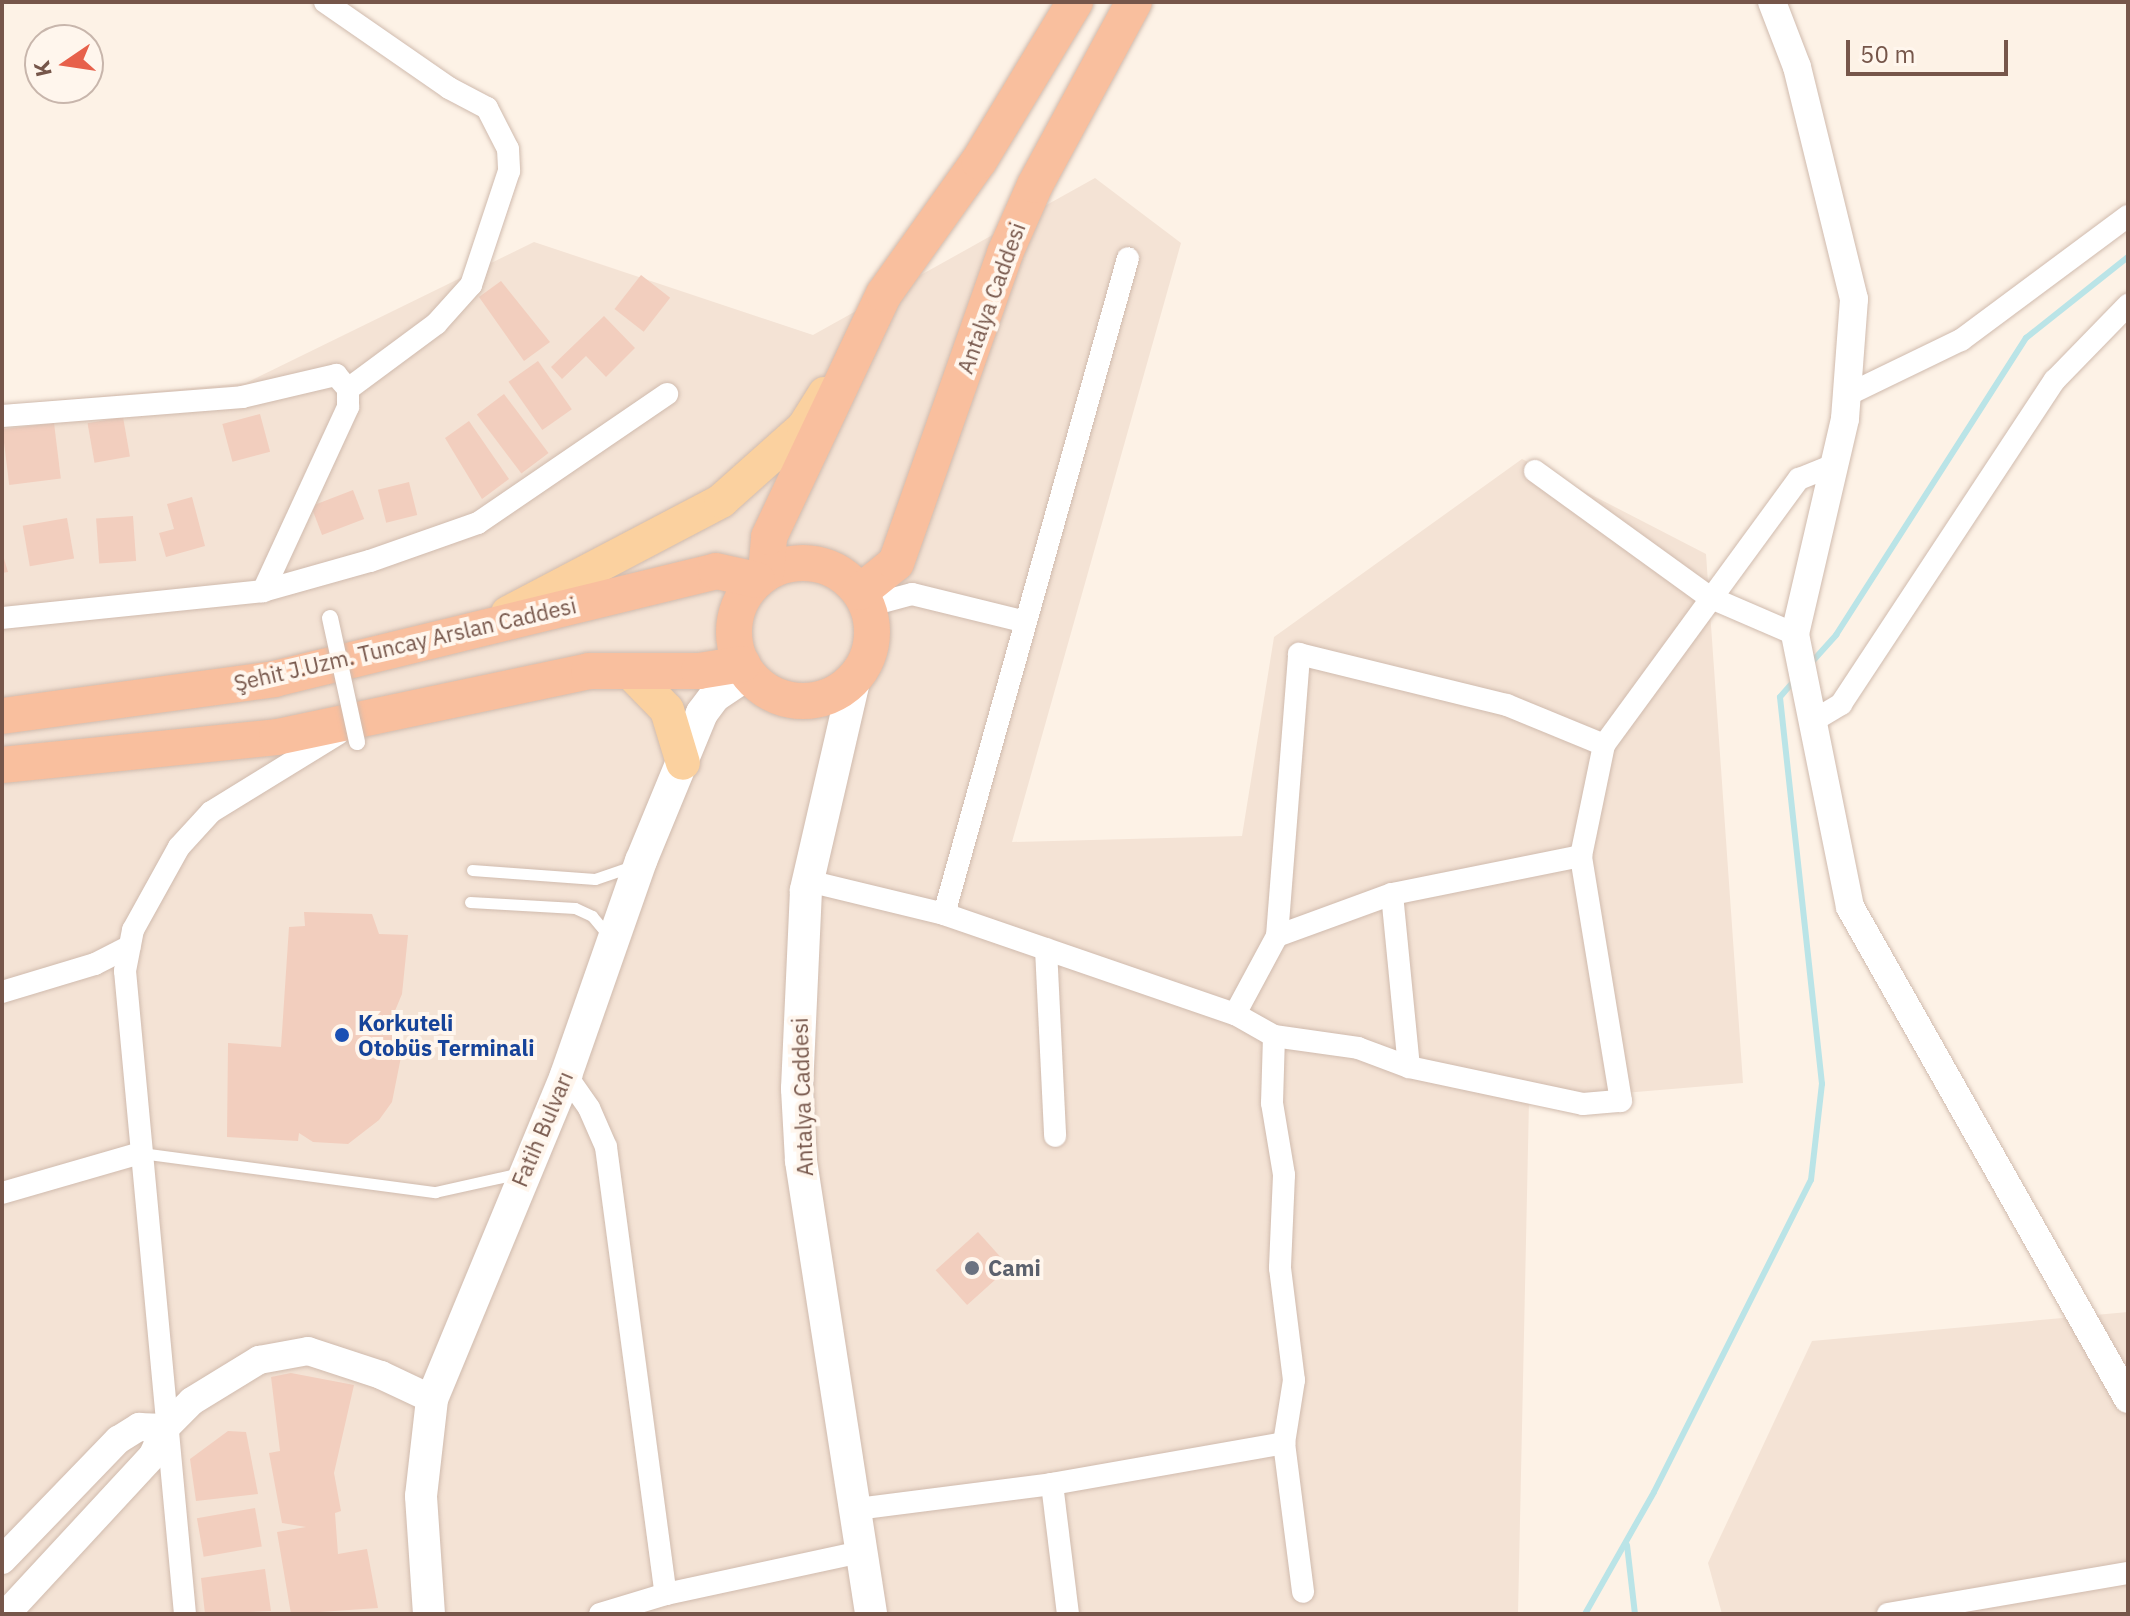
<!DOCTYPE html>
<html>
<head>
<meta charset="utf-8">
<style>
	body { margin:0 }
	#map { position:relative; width:2130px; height:1616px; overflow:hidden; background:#fdf2e6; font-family:"IBM Plex Sans",sans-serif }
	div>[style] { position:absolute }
	.residential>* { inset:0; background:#f4e3d5 }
	.stream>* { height:6px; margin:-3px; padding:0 3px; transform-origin:3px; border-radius:3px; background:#bae4e7 }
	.building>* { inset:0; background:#f2cebe; transform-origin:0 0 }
	.roads { filter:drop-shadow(0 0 2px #d0bbae) drop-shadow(0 0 2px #d0bbae) }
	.service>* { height:11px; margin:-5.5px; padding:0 5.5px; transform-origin:5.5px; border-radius:5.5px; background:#fff }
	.minor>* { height:22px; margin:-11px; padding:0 11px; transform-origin:11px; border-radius:11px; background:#fff }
	.tertiary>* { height:28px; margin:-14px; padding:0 14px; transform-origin:14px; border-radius:14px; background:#fff }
	.secondary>* { height:32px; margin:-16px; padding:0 16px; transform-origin:16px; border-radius:16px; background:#fff }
	.primary>* { height:34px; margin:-17px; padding:0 17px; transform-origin:17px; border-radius:17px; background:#fbd19f }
	.trunk>* { height:36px; margin:-18px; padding:0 18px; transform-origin:18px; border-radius:18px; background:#f9bf9e }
	.trunk>.ring { margin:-18px; padding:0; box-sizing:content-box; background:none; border:36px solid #f9bf9e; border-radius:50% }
	.bridges { filter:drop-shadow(0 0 2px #d0bbae) drop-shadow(0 0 2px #d0bbae) }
	.pedestrian-bridge>* { height:16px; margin:-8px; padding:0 8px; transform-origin:8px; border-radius:8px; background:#fff }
	.dots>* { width:22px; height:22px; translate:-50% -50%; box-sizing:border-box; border:4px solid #fff6ed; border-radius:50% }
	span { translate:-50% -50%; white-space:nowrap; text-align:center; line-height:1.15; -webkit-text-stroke:8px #fff6ed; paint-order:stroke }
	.street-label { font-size:22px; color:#76564a }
	.transit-label { font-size:22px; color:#164399; font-weight:700 }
	.left { translate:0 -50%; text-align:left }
	.worship-label { font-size:22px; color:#5b616d; font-weight:700 }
	.frame { position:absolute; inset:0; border:4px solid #76564a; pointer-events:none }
	.north { position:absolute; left:24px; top:24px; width:80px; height:80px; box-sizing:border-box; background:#fff6ed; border:2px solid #c8b6ac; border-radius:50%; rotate:257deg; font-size:22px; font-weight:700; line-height:32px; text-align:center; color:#76564a }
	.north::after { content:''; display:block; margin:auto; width:28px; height:36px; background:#e7614b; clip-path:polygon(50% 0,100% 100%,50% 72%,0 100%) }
	.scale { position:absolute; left:1846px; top:40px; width:162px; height:36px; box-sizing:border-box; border:4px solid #76564a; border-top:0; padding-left:10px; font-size:24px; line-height:28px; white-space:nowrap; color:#76564a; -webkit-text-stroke:6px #fff6ed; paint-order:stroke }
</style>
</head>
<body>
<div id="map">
	<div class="residential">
		<i style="clip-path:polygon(1095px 178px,1181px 243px,1012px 842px,1242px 836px,1274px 637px,1522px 459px,1706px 554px,1743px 1083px,1529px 1101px,1518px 1614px,2px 1614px,2px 405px,246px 383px,534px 242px,813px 335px)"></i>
		<i style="clip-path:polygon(2128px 1312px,2128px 1614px,1722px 1614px,1708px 1563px,1812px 1341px)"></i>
	</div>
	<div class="stream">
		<i style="left:1811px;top:663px;width:38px;rotate:-48deg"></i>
		<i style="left:1836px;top:635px;width:353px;rotate:-57.4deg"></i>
		<i style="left:2026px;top:338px;width:130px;rotate:-38.5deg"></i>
		<i style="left:1627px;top:1545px;width:69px;rotate:83.4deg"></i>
		<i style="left:1585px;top:1614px;width:140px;rotate:-60.5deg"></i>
		<i style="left:1654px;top:1492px;width:349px;rotate:-63.3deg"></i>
		<i style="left:1811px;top:1180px;width:97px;rotate:-83.5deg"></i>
		<i style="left:1822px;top:1084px;width:389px;rotate:-96.2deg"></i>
		<i style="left:1780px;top:697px;width:23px;rotate:-49deg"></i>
	</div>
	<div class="building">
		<i style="left:641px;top:275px;width:37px;height:43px;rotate:38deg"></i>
		<i style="clip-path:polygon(501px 281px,550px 342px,524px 361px,479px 297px)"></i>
		<i style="clip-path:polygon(604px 316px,635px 348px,606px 377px,586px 356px,562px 379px,551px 367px)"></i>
		<i style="left:538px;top:361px;width:59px;height:36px;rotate:55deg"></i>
		<i style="left:504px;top:394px;width:74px;height:34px;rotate:53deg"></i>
		<i style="left:260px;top:414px;width:39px;height:39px;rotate:75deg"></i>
		<i style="left:123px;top:417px;width:40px;height:36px;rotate:80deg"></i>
		<i style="clip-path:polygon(469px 421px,509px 479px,482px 499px,445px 438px)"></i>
		<i style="left:54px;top:423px;width:56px;height:52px;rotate:83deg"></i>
		<i style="left:409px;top:482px;width:34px;height:32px;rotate:76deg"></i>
		<i style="left:353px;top:490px;width:31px;height:45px;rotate:69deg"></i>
		<i style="clip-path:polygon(192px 497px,205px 546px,166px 557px,159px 533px,174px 529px,167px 504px)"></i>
		<i style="left:133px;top:516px;width:45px;height:37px;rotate:86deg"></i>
		<i style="left:67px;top:518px;width:41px;height:45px;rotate:80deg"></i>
		<i style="clip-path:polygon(2px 552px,8px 572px,2px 573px)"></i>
		<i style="clip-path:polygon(304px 912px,372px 914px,379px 934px,408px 935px,402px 994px,392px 1018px,402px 1028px,402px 1052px,392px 1102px,379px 1120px,348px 1144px,313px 1142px,299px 1133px,298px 1141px,227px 1137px,228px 1043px,281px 1047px,289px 927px,305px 926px)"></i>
		<i style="left:978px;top:1232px;width:47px;height:57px;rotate:48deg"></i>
		<i style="clip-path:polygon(291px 1373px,354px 1385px,334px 1473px,341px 1511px,335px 1513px,338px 1554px,367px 1549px,378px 1608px,291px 1614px,277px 1532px,306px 1527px,282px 1523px,269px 1453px,280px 1451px,271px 1377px)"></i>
		<i style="clip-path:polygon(228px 1431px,246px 1432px,258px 1494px,196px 1501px,190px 1459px)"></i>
		<i style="left:255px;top:1508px;width:39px;height:59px;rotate:80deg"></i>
		<i style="clip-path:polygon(265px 1569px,271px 1611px,205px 1614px,201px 1578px)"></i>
	</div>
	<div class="roads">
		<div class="service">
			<i style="left:472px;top:870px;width:123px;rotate:4.2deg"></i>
			<i style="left:595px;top:879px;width:37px;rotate:-19deg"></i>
			<i style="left:470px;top:902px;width:105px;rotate:3.3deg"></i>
			<i style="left:575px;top:908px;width:19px;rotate:25deg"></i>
			<i style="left:592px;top:916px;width:26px;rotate:50deg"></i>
			<i style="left:141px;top:1153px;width:297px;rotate:7.6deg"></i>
			<i style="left:435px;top:1192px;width:87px;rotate:-12.6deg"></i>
		</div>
		<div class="minor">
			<i style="left:325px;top:2px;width:151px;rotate:34.7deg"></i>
			<i style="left:449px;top:88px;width:43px;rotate:27.8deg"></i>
			<i style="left:487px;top:108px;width:46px;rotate:62.9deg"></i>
			<i style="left:508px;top:149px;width:22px;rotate:87deg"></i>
			<i style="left:509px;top:171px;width:120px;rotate:108.4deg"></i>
			<i style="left:471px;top:285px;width:52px;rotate:131.9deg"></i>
			<i style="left:436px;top:324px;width:109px;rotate:143.5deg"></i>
			<i style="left:1847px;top:395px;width:127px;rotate:-25.8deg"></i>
			<i style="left:1961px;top:340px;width:208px;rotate:-36.6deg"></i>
			<i style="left:2px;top:416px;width:241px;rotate:-4.5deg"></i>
			<i style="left:242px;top:397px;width:97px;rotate:-13.2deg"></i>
			<i style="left:336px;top:375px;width:18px;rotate:49deg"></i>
			<i style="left:348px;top:389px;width:18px;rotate:90deg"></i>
			<i style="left:348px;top:407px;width:203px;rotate:114.8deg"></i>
			<i style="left:1535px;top:471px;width:215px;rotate:35.9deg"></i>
			<i style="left:1709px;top:597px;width:94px;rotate:23.3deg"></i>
			<i style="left:867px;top:606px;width:47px;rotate:-14.9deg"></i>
			<i style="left:912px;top:594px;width:117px;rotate:13.8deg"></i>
			<i style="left:2px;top:618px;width:262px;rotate:-5.9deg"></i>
			<i style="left:263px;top:591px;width:111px;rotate:-15.7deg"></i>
			<i style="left:370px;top:561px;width:114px;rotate:-19.4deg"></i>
			<i style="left:478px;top:523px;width:229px;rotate:-34.3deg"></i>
			<i style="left:1813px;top:721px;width:33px;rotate:-31deg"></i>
			<i style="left:1841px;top:704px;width:388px;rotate:-56.6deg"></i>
			<i style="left:2055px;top:380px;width:105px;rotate:-45.8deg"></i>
			<i style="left:808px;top:881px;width:140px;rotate:13.6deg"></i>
			<i style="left:944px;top:914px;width:308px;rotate:19deg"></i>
			<i style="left:1235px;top:1014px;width:45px;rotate:29.4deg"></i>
			<i style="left:1274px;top:1036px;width:85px;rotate:8.1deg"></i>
			<i style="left:1358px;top:1048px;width:54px;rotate:20.4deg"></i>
			<i style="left:1409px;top:1067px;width:178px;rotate:12deg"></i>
			<i style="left:1583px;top:1104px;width:38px;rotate:-5deg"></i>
			<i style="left:1621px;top:1101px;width:248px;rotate:-99.3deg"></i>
			<i style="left:1392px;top:894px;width:174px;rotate:84.4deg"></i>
			<i style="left:944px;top:914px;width:681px;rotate:-74.33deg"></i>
			<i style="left:1277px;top:936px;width:283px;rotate:-85.5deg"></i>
			<i style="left:1299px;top:654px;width:214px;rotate:13.8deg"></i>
			<i style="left:1507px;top:705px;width:105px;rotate:22.4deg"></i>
			<i style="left:1046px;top:949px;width:187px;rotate:87.2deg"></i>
			<i style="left:2px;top:992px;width:97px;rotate:-16.8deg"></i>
			<i style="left:95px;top:964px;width:39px;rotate:-27deg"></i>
			<i style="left:1235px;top:1014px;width:89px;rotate:-61.7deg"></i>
			<i style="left:1277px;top:936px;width:122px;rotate:-20.1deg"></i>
			<i style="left:1392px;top:894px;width:193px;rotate:-11.4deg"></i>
			<i style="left:1581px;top:856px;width:113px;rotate:-78.3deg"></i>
			<i style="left:1604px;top:745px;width:330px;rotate:-53.8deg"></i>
			<i style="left:1799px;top:479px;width:40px;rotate:-22deg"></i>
			<i style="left:1274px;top:1036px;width:67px;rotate:91.7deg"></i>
			<i style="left:1272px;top:1103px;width:73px;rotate:80.5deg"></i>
			<i style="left:1284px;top:1175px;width:93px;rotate:92.5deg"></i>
			<i style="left:1280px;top:1268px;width:113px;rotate:82.9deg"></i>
			<i style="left:1294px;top:1380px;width:64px;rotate:99deg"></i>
			<i style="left:1284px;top:1443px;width:150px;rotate:82.7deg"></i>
			<i style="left:566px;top:1075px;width:40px;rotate:55.1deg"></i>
			<i style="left:589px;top:1108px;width:43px;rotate:66.4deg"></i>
			<i style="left:606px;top:1147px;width:451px;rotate:82.4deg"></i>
			<i style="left:666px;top:1594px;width:198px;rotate:-12.2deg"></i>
			<i style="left:2px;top:1193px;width:145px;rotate:-16.1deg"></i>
			<i style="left:1052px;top:1484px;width:131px;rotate:83deg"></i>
			<i style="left:857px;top:1509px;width:197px;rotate:-7.3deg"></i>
			<i style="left:1052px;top:1484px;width:236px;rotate:-10deg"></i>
			<i style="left:185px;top:1614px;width:646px;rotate:-95.33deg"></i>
			<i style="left:125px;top:971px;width:42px;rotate:-79deg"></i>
			<i style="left:133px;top:930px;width:95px;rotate:-61deg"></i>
			<i style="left:179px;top:847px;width:47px;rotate:-47.6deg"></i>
			<i style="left:211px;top:812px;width:149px;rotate:-31.6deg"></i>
			<i style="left:600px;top:1614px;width:69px;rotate:-16.9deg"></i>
			<i style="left:1888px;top:1614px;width:243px;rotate:-9.7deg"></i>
		</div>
		<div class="tertiary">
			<i style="left:1772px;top:2px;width:70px;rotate:69deg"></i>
			<i style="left:1797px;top:67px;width:239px;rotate:76.2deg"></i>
			<i style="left:1854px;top:299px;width:120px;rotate:94.3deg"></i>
			<i style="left:1845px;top:419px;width:221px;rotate:103.1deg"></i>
			<i style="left:1795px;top:634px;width:278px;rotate:78.6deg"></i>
			<i style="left:1850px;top:907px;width:565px;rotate:60.53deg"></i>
			<i style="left:2px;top:1560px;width:167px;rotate:-46deg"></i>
			<i style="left:118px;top:1440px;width:25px;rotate:-32deg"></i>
			<i style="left:139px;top:1427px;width:26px;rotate:2deg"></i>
			<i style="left:6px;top:1614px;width:217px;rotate:-47.2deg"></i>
			<i style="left:153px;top:1455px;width:30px;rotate:-66deg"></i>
			<i style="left:165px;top:1428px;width:38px;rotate:-45deg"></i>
			<i style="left:192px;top:1401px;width:79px;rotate:-31.5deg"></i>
			<i style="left:259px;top:1360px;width:50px;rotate:-10.4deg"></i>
			<i style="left:308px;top:1351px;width:77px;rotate:18.2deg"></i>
			<i style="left:381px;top:1375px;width:56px;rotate:25.2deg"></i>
		</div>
		<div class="secondary">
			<i style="left:855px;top:677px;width:219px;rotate:103deg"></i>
			<i style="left:806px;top:890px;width:199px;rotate:92.6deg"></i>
			<i style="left:797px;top:1089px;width:72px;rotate:86.8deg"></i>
			<i style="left:801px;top:1161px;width:458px;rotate:81.2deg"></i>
			<i style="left:429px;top:1614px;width:118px;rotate:-93.9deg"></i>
			<i style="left:421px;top:1496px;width:98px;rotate:-83.5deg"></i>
			<i style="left:432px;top:1399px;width:351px;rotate:-67.5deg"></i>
			<i style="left:566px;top:1075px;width:227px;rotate:-70.7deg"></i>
			<i style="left:641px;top:861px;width:160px;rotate:-67.6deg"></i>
			<i style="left:702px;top:713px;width:21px;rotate:-53deg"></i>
			<i style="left:715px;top:696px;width:40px;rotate:-34deg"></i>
		</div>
		<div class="primary">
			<i style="left:508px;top:613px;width:241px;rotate:-27.7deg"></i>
			<i style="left:721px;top:501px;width:111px;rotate:-41.7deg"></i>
			<i style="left:804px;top:427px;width:39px;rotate:-58deg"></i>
			<i style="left:629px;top:671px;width:54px;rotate:45.7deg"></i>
			<i style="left:667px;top:710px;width:55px;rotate:73.2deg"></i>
		</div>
		<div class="trunk">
			<i class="ring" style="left:734px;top:563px;width:102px;height:102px"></i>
			<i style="left:766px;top:573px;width:36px;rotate:-85deg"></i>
			<i style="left:769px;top:537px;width:269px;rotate:-64.7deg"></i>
			<i style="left:884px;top:294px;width:163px;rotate:-54.5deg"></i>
			<i style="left:979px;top:161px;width:186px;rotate:-58.9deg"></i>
			<i style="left:860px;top:592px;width:46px;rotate:-38.9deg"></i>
			<i style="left:896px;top:563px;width:329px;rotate:-70.6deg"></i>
			<i style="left:1005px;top:253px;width:74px;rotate:-66.2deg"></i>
			<i style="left:1035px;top:185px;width:208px;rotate:-61.6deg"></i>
			<i style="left:2px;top:716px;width:275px;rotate:-7.7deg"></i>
			<i style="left:274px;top:679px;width:455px;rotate:-13.7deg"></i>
			<i style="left:716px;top:571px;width:42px;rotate:12.4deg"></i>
			<i style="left:2px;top:765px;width:276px;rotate:-5.8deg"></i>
			<i style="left:277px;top:737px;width:319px;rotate:-11.9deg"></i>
			<i style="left:589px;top:671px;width:110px"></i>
			<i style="left:699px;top:671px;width:44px;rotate:-9.2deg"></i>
		</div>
	</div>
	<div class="bridges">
		<div class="pedestrian-bridge">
			<i style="left:330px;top:618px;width:127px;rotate:77.7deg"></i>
		</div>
	</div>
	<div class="dots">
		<i style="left:342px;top:1035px;background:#1a4fb4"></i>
		<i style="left:972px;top:1268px;background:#6b7280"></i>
	</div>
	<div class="street-label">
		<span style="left:991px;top:298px;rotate:-70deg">Antalya Caddesi</span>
		<span style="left:405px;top:644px;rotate:-13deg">Şehit J.Uzm. Tuncay Arslan Caddesi</span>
		<span style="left:802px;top:1097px;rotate:-92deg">Antalya Caddesi</span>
		<span style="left:542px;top:1129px;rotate:-67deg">Fatih Bulvarı</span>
	</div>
	<div class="transit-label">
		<span class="left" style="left:358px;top:1035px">Korkuteli<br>Otobüs Terminali</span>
	</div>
	<div class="worship-label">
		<span class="left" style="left:988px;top:1268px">Cami</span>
	</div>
	<div class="frame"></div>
	<div class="north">K</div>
	<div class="scale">50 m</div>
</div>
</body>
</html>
